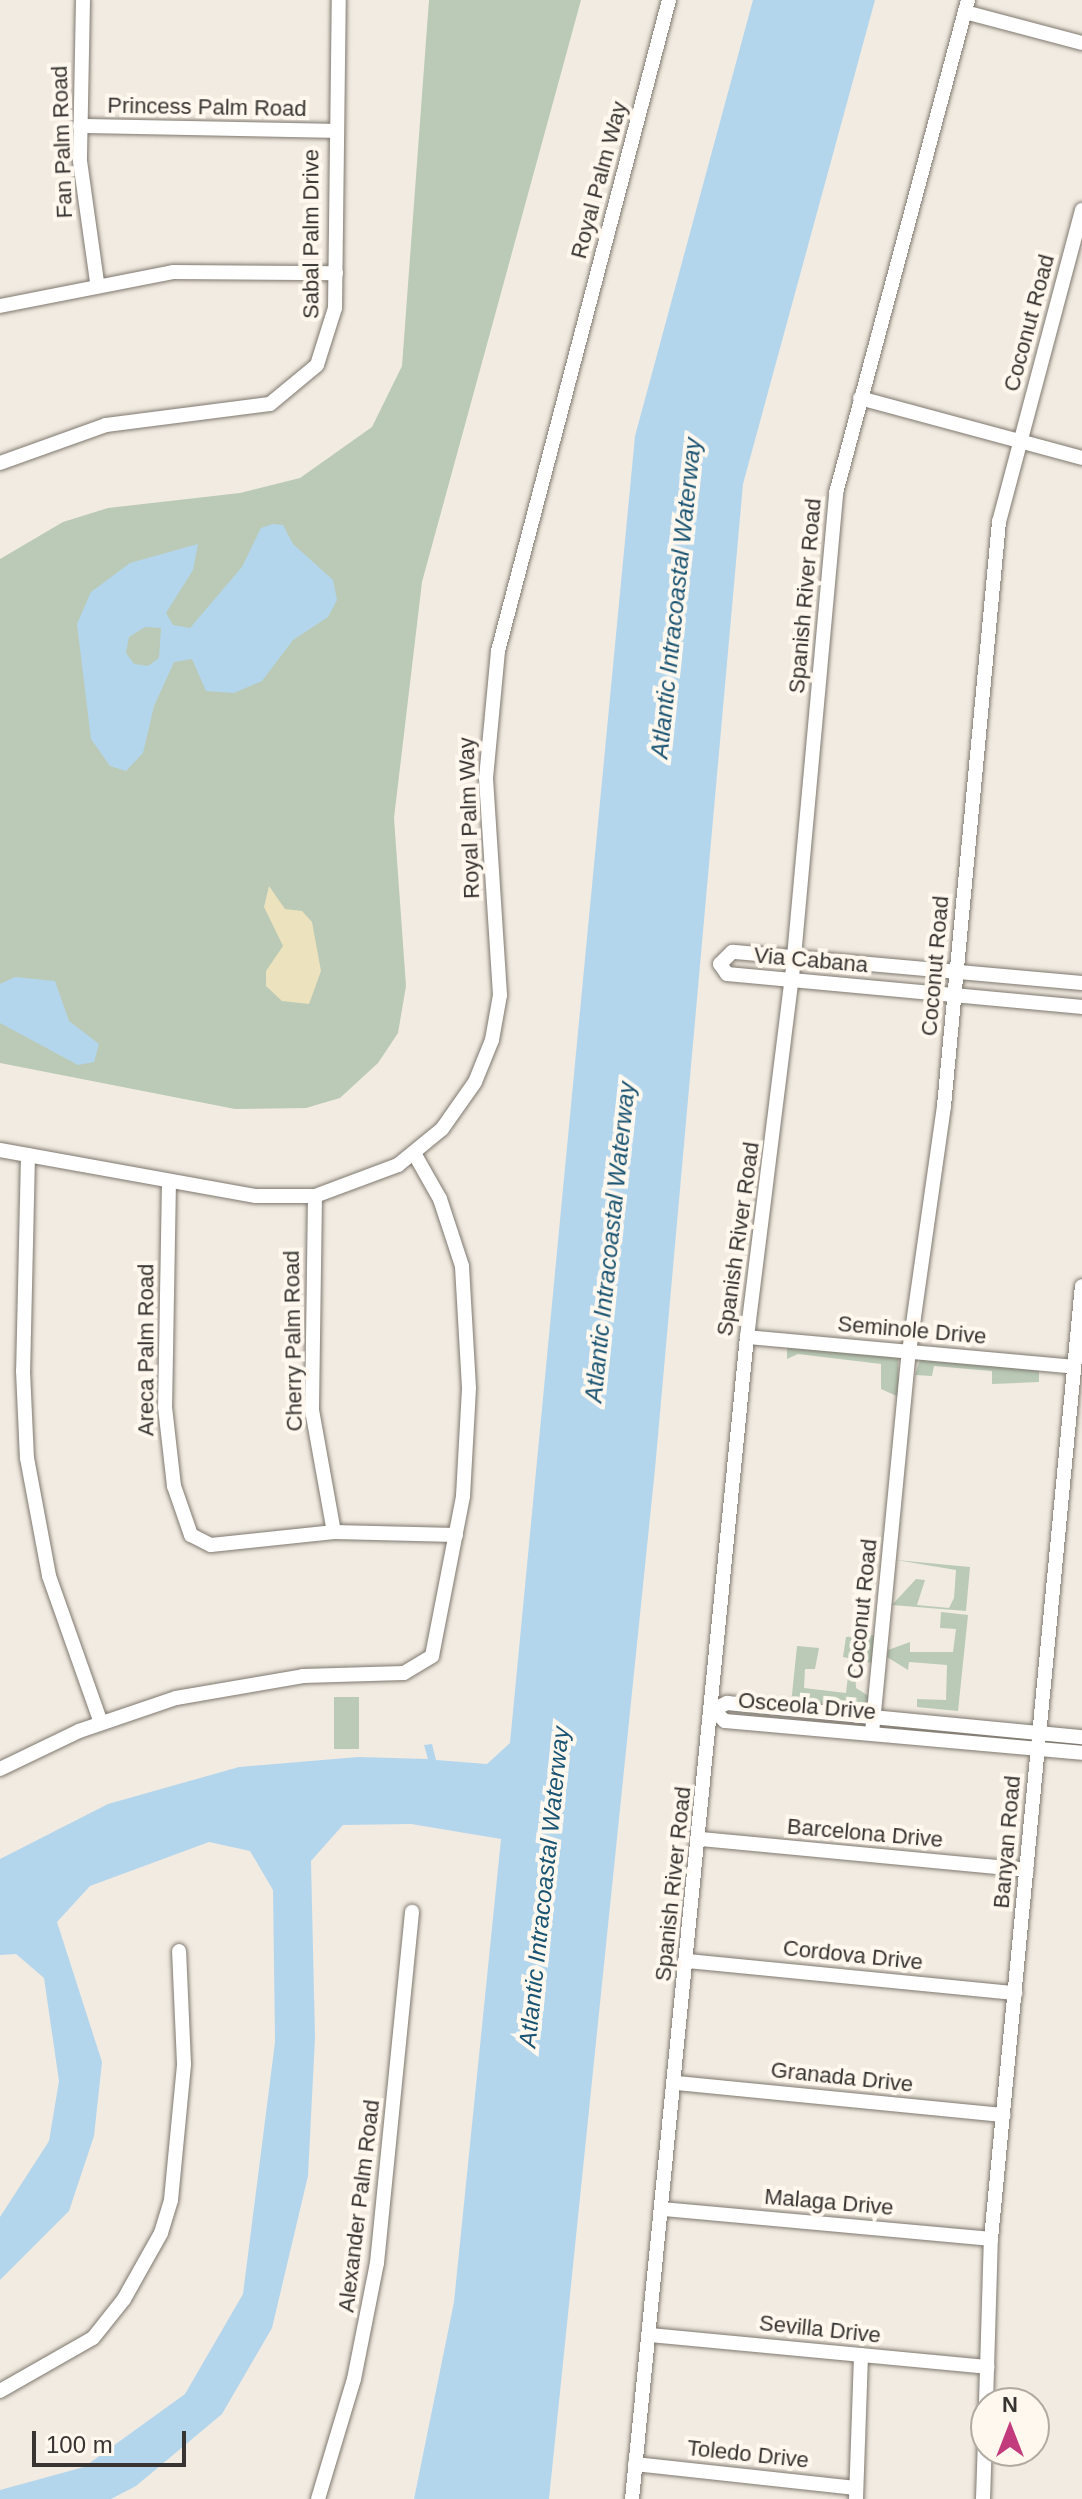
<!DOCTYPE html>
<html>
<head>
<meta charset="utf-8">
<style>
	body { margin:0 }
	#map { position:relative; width:1082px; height:2499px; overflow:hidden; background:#f2ebe1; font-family:Helvetica,sans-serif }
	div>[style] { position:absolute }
	.green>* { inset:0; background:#bacab6; transform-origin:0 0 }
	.sand>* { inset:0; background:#ece2bd }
	.water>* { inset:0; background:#b4d6ed }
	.roads { filter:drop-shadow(0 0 2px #7e786f) drop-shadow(0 0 2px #7e786f) }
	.minor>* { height:14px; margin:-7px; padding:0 7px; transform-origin:7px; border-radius:7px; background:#fff }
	span { translate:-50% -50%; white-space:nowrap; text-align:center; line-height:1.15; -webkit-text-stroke:8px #fff8ee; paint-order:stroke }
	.street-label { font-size:22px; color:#373431 }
	.water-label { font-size:24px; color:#195372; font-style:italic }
	.north { position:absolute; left:970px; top:2387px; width:80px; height:80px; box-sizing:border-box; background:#fff8ee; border:2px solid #afaaa2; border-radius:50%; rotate:0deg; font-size:22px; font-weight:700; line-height:32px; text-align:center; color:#373431 }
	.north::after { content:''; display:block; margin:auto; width:28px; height:36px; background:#c13b7d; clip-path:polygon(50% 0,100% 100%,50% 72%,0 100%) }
	.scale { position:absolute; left:32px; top:2431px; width:154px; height:36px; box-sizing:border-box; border:4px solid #373431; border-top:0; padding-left:10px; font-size:24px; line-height:28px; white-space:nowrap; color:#373431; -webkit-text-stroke:6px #fff8ee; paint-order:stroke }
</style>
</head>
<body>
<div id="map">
	<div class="green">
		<i style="clip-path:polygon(429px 0,581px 0,422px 582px,394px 818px,406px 986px,398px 1033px,378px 1063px,340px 1098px,306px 1108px,235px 1109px,0 1063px,0 559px,63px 522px,108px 508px,240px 493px,300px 478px,372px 427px,402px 366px)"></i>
		<i style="clip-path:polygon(787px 1347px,898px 1357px,899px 1397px,881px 1389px,881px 1364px,798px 1354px,787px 1359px)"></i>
		<i style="clip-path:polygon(920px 1360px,1039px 1370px,1039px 1382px,992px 1384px,992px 1371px,934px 1366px,932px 1376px,915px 1375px)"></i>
		<i style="clip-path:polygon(896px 1560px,970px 1567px,966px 1611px,892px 1605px,916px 1579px,925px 1580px,917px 1605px,949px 1608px,954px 1598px,956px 1570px)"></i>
		<i style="clip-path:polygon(941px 1612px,968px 1615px,958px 1711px,917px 1707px,917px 1699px,946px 1700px,947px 1665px,909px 1662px,908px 1670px,887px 1657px,888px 1650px,910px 1642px,910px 1652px,953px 1652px,956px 1629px,940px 1628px)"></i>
		<i style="clip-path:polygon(876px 1635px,872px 1663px,843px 1657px,846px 1637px)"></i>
		<i style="clip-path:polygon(797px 1646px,819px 1648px,815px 1669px,805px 1669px,804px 1688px,846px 1693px,849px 1667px,855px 1667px,856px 1688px,870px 1697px,868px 1704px,858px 1710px,791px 1704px)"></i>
		<i style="left:334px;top:1697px;width:25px;height:52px"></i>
	</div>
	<div class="sand">
		<i style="clip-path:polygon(269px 886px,285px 909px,302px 911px,312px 922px,321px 971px,309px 1004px,282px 1001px,266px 986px,266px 971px,283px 946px,264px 907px)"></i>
	</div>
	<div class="water">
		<i style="clip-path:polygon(753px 0,875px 0,743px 484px,655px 1469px,549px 2499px,414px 2499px,454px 2302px,501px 1839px,411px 1824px,343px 1825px,311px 1861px,315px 2038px,308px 2176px,272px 2328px,222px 2414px,136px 2486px,111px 2499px,0 2499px,0 2490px,84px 2467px,185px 2394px,243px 2294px,275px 2042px,273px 1890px,250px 1851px,209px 1842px,90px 1886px,57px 1922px,102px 2062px,94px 2136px,69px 2211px,0 2280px,0 2217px,49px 2141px,59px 2081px,44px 1978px,16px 1954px,0 1955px,0 1859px,108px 1804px,239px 1767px,358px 1757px,428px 1759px,424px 1745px,432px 1744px,436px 1760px,487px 1764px,510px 1743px,635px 436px)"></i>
		<i style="clip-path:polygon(evenodd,273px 524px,283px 525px,293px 544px,333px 580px,337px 600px,328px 617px,293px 640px,262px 681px,234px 693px,206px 691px,192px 659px,174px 662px,154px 706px,143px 753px,126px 771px,110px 766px,91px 739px,77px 624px,91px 592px,130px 563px,198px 544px,193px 570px,166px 613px,173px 625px,190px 628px,242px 567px,261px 528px,273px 524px,161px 628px,159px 658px,148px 666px,134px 664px,126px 653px,129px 637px,145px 627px,161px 628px)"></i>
		<i style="clip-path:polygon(15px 977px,55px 981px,69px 1021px,99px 1044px,94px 1062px,78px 1065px,0 1023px,0 984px)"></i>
	</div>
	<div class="roads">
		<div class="minor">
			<i style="left:83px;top:0;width:161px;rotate:91.1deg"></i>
			<i style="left:80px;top:161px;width:122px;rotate:82deg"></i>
			<i style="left:965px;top:12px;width:121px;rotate:14.8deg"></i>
			<i style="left:80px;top:126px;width:254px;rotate:1.1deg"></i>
			<i style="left:0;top:306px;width:176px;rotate:-11.1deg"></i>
			<i style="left:173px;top:272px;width:163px;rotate:0.4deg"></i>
			<i style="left:860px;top:398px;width:230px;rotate:15.1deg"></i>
			<i style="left:0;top:463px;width:113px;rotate:-19.7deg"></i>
			<i style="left:106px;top:425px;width:165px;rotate:-7.3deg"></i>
			<i style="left:270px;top:404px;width:61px;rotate:-39.7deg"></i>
			<i style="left:317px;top:365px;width:60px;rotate:-72.5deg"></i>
			<i style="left:335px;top:308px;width:308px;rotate:-89.3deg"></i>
			<i style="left:1082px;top:983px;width:351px;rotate:-174.9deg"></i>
			<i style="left:732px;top:952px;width:17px;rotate:135deg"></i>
			<i style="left:720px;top:964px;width:12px;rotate:55deg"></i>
			<i style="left:727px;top:974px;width:357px;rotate:5.3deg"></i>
			<i style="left:0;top:1150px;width:260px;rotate:10.2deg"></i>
			<i style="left:256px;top:1196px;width:59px"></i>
			<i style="left:315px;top:1196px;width:89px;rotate:-20.5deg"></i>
			<i style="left:398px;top:1165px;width:57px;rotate:-39.3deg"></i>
			<i style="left:442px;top:1129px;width:57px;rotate:-54.9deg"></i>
			<i style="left:475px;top:1082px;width:45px;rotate:-68deg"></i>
			<i style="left:492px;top:1040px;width:46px;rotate:-79.9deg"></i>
			<i style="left:500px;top:995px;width:217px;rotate:-93.7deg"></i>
			<i style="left:486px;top:778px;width:128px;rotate:-84.6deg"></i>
			<i style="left:498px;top:651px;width:673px;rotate:-75.28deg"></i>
			<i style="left:28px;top:1155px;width:216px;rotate:91.3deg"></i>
			<i style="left:23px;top:1371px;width:87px;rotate:87.4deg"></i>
			<i style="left:27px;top:1458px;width:120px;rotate:79.4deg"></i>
			<i style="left:49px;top:1576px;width:156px;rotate:70.5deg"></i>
			<i style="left:169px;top:1181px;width:226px;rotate:91deg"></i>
			<i style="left:165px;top:1407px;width:80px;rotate:83.5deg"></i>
			<i style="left:174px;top:1486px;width:52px;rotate:70.9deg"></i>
			<i style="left:191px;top:1535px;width:22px;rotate:27deg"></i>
			<i style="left:211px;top:1545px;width:124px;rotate:-6deg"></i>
			<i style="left:334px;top:1532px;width:122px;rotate:1.4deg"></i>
			<i style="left:315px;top:1196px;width:214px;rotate:90.8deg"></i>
			<i style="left:312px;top:1410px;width:124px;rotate:79.8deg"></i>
			<i style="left:747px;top:1337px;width:328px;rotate:5.2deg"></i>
			<i style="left:713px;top:1710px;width:16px;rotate:43deg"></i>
			<i style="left:725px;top:1721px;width:358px;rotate:5.1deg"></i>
			<i style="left:713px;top:1710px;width:16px;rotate:-27deg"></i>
			<i style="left:727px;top:1703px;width:357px;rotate:5.5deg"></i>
			<i style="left:872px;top:1733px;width:383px;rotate:-84.5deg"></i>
			<i style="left:909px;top:1352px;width:248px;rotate:-81.9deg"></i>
			<i style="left:944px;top:1106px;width:587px;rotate:-84.62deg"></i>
			<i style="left:999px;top:522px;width:323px;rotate:-75.1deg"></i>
			<i style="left:0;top:1769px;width:88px;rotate:-25.7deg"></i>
			<i style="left:79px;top:1731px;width:102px;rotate:-18.8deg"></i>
			<i style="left:176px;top:1698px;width:129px;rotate:-9.8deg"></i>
			<i style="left:303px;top:1676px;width:101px;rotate:-1.7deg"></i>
			<i style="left:404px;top:1673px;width:33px;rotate:-31deg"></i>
			<i style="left:432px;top:1656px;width:163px;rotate:-79deg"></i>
			<i style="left:463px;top:1496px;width:108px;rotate:-86.8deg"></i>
			<i style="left:469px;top:1388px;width:122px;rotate:-93.3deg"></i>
			<i style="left:462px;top:1266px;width:71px;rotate:-108.2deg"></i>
			<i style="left:440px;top:1199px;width:53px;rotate:-119.5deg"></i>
			<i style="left:700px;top:1839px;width:328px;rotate:5.4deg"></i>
			<i style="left:687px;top:1961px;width:330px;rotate:5.6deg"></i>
			<i style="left:676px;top:2083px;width:329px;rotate:5.6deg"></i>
			<i style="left:663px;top:2209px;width:329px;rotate:5.2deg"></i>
			<i style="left:649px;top:2335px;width:340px;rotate:5.4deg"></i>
			<i style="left:0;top:2391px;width:107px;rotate:-29.7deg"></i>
			<i style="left:93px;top:2338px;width:50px;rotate:-51.5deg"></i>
			<i style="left:124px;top:2299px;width:76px;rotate:-60.7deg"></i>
			<i style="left:161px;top:2233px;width:34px;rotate:-73deg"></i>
			<i style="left:171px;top:2200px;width:137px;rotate:-84.5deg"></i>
			<i style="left:184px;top:2064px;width:113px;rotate:-92.5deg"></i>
			<i style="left:986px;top:2403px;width:164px;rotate:-88.3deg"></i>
			<i style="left:991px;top:2239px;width:957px;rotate:-84.55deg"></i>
			<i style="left:635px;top:2464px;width:222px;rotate:6.2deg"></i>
			<i style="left:318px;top:2499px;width:125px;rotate:-73.3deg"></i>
			<i style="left:354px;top:2379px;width:118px;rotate:-78.8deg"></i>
			<i style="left:377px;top:2263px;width:353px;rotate:-84.3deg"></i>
			<i style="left:632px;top:2499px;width:1168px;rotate:-84.35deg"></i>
			<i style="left:747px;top:1337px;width:383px;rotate:-82.9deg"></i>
			<i style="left:794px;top:957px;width:466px;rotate:-84.8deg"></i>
			<i style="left:836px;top:493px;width:510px;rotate:-75.01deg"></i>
			<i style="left:856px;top:2499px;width:144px;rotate:-88deg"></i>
			<i style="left:983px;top:2499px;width:92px;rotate:-88.1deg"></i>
		</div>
	</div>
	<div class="street-label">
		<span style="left:207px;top:107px;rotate:1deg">Princess Palm Road</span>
		<span style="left:62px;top:142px;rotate:-92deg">Fan Palm Road</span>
		<span style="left:599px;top:180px;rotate:-75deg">Royal Palm Way</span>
		<span style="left:311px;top:234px;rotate:-90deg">Sabal Palm Drive</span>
		<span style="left:1029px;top:323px;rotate:-75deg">Coconut Road</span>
		<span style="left:805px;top:596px;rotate:-85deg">Spanish River Road</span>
		<span style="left:469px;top:818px;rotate:-92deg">Royal Palm Way</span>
		<span style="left:811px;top:960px;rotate:5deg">Via Cabana</span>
		<span style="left:935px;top:966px;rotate:-85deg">Coconut Road</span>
		<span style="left:738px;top:1239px;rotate:-82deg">Spanish River Road</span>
		<span style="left:912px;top:1330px;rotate:5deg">Seminole Drive</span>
		<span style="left:293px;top:1341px;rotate:-91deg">Cherry Palm Road</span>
		<span style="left:146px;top:1350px;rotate:-90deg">Areca Palm Road</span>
		<span style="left:862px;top:1609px;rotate:-84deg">Coconut Road</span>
		<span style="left:807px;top:1706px;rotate:5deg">Osceola Drive</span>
		<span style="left:865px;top:1833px;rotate:5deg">Barcelona Drive</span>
		<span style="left:1007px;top:1842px;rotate:-85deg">Banyan Road</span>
		<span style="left:673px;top:1884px;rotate:-84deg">Spanish River Road</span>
		<span style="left:853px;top:1955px;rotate:6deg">Cordova Drive</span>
		<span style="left:842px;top:2077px;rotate:6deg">Granada Drive</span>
		<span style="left:829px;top:2202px;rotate:5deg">Malaga Drive</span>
		<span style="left:359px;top:2206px;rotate:-83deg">Alexander Palm Road</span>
		<span style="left:820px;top:2329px;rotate:6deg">Sevilla Drive</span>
		<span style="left:748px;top:2454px;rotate:6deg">Toledo Drive</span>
	</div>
	<div class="water-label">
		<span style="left:676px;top:598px;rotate:-84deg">Atlantic Intracoastal Waterway</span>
		<span style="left:610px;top:1242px;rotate:-84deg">Atlantic Intracoastal Waterway</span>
		<span style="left:544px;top:1887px;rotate:-84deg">Atlantic Intracoastal Waterway</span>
	</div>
	<div class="north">N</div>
	<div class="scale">100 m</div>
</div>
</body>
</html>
